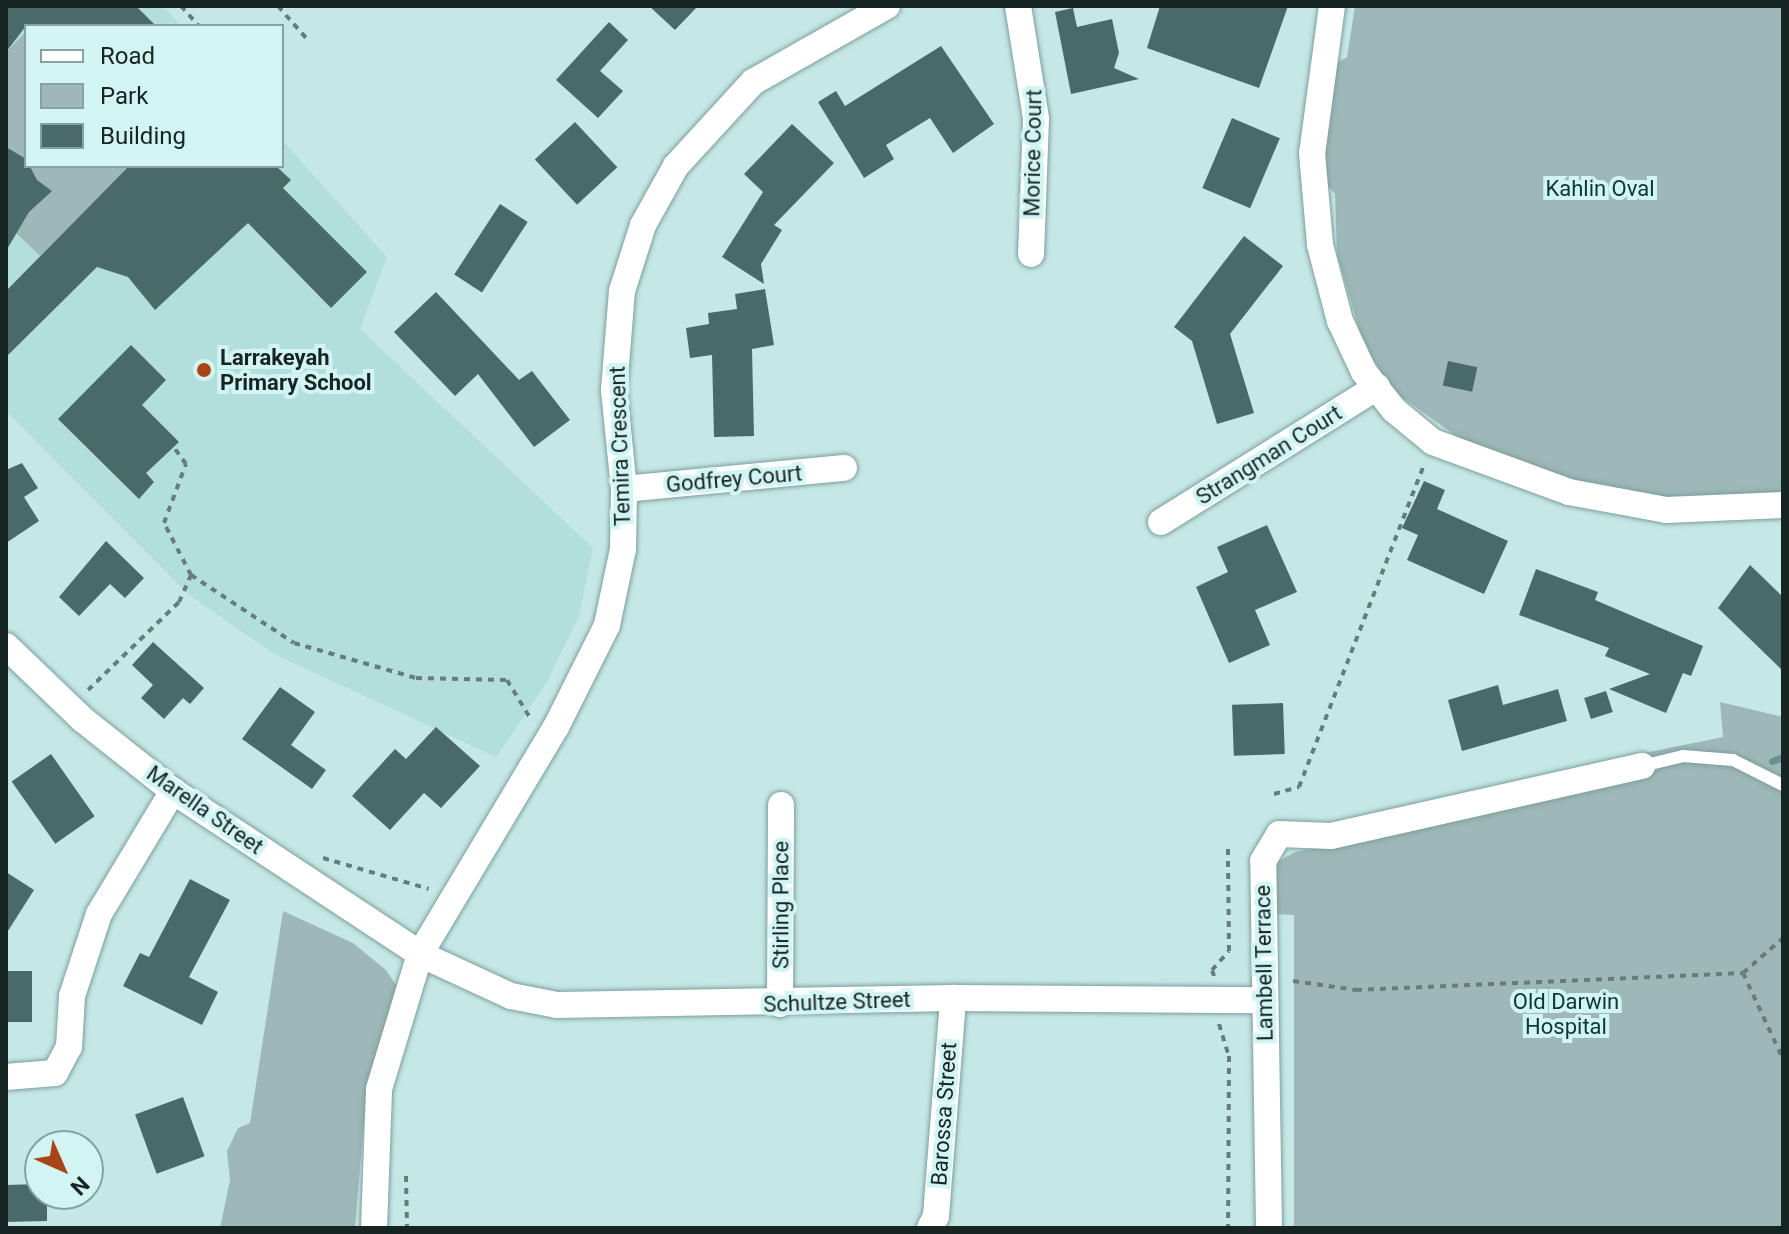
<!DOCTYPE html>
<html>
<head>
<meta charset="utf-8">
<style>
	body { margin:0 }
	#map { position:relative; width:1789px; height:1234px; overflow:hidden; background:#c5e8e6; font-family:Roboto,sans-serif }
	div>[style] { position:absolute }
	.built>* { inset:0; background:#b2dedb }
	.green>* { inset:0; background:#9db8b6 }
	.stream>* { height:7px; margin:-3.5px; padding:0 3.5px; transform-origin:3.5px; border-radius:3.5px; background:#689290 }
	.building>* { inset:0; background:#4a6a68; transform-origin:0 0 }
	.path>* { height:4px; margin-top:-2px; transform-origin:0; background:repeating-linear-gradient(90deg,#657d7b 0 6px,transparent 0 12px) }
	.roads { filter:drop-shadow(0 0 2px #7d9e9c) drop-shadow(0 0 2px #7d9e9c) }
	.service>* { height:12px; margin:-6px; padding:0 6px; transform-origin:6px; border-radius:6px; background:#fff }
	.minor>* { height:26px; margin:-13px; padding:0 13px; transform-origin:13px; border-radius:13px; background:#fff }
	.dots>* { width:22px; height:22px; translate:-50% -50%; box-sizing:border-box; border:4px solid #d2f5f3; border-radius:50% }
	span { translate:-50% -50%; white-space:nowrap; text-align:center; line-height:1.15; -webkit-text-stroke:8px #d2f5f3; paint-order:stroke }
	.street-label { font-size:22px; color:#162423 }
	.park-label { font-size:22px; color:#0a3634 }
	.poi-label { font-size:22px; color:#162423; font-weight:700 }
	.left { translate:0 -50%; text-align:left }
	.frame { position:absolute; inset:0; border:8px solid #162423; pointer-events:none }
	.legend { position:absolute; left:24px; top:24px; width:260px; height:144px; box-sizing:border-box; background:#d2f5f3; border:2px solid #87a1a0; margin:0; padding:10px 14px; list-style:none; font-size:24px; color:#162423 }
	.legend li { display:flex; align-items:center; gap:16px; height:40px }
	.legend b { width:40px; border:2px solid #87a1a0 }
	.north { position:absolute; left:24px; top:1130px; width:80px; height:80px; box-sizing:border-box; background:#d2f5f3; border:2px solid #87a1a0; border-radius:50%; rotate:135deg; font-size:22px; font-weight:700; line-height:32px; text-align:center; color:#162423 }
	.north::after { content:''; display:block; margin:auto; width:28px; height:36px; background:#a94417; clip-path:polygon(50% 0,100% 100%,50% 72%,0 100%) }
</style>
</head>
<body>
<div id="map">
	<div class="built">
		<i style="clip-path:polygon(6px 6px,163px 6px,181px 26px,26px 26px,26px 166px,282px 166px,282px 140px,387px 257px,360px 329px,593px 548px,579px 616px,546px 684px,496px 757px,274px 654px,188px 594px,6px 411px)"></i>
	</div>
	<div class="green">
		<i style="clip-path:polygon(1355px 6px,1783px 6px,1783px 497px,1701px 506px,1551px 477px,1469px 445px,1393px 391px,1363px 343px,1337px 254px,1335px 194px,1323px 180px,1335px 64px,1347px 57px)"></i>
		<i style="clip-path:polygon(26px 32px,26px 166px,129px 166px,40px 256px,6px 223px,6px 52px)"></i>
		<i style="clip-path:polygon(1720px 702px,1783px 717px,1783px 1228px,1294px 1228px,1294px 915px,1274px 914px,1273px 881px,1279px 861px,1295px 852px,1629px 780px,1625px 757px,1723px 737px)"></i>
		<i style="clip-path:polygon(283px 911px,353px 943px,386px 970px,398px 988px,367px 1084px,355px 1228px,220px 1228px,230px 1180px,227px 1151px,238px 1128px,250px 1123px)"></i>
	</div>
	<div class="stream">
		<i style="left:1772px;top:761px;width:12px;rotate:-20deg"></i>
	</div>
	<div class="building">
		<i style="clip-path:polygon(6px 6px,136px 6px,156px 26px,26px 26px,6px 52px)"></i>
		<i style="clip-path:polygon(649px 6px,698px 6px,675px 30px)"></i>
		<i style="clip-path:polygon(1160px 6px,1288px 6px,1259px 88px,1147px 48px)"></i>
		<i style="clip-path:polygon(1073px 8px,1077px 27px,1112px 19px,1119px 53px,1114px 68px,1139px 79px,1071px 94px,1055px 12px)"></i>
		<i style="clip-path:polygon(609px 22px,628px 40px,600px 71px,623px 91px,598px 118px,556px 80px)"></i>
		<i style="clip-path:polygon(941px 46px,994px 124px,953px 153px,930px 118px,886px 145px,894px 159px,864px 178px,818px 102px,836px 91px,845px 106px)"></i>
		<i style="left:1232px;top:118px;width:52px;height:76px;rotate:23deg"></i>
		<i style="left:575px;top:122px;width:62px;height:55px;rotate:47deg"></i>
		<i style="clip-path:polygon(792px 124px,834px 163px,774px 225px,782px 230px,761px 264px,764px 284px,722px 257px,763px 192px,744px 174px)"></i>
		<i style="clip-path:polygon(6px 147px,26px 159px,37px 180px,52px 191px,29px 212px,6px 251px)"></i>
		<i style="clip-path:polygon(129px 166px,276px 166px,291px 180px,283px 188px,367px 272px,331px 308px,248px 223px,155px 310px,128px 277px,97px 267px,6px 357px,6px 291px)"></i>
		<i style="left:500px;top:204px;width:33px;height:84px;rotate:33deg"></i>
		<i style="clip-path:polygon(1244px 236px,1283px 266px,1230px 334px,1254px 413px,1217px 424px,1192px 341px,1174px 327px)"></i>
		<i style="clip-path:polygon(765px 289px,774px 345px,752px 349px,754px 436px,714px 437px,712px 355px,690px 358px,686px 328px,709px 324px,708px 313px,737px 309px,735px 294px)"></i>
		<i style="clip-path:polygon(436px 292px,519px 380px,532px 371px,570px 420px,534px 447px,478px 374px,455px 396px,394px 332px)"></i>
		<i style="clip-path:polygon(131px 345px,166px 380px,142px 405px,179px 442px,146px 473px,154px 482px,139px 499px,58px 419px)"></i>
		<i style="left:1448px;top:361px;width:30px;height:25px;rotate:12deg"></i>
		<i style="clip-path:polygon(22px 463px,38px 488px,24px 497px,39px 521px,6px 543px,6px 470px)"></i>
		<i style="clip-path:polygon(1424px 481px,1445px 490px,1437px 509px,1508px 541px,1484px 594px,1407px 560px,1418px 535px,1402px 528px)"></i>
		<i style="clip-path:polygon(1267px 525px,1297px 592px,1255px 610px,1270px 645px,1229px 663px,1196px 587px,1228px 572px,1217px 547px)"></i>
		<i style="clip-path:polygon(106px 541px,144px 578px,125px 598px,110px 584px,79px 616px,59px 597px)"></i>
		<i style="clip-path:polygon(1750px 565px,1783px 597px,1783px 671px,1718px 608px)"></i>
		<i style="clip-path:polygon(1536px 569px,1598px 592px,1595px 600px,1703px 646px,1691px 676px,1683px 673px,1666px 713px,1609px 689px,1650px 674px,1605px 656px,1609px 648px,1519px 615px)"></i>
		<i style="clip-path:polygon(153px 642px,204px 688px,190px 704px,183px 698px,164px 719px,141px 698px,153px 685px,132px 665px)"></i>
		<i style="clip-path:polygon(1498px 685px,1503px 705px,1558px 689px,1567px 721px,1462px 751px,1448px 700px)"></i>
		<i style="clip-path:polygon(280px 687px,315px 712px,291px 745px,326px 770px,312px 789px,242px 739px)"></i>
		<i style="left:1606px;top:691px;width:22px;height:23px;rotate:72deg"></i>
		<i style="left:1283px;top:703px;width:51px;height:51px;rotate:88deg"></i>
		<i style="clip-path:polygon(436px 727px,480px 766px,441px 808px,424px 793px,390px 830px,352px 796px,395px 749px,406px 759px)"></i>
		<i style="left:51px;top:754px;width:76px;height:48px;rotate:55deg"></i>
		<i style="clip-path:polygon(6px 872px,34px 890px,6px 934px)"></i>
		<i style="clip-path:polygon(190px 879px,230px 900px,189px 977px,218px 992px,202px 1025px,123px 986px,140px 953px,149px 957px)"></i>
		<i style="left:6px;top:971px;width:26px;height:51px"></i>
		<i style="left:183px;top:1097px;width:63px;height:51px;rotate:70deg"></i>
		<i style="clip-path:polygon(40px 1184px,40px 1194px,47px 1194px,47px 1221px,6px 1222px,6px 1185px)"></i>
	</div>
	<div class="path">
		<i style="left:181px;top:6px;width:27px;rotate:48deg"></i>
		<i style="left:278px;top:6px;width:44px;rotate:48.7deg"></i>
		<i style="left:191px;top:575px;width:123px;rotate:33.4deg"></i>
		<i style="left:294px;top:643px;width:127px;rotate:16deg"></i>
		<i style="left:416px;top:678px;width:91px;rotate:1.3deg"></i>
		<i style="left:507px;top:680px;width:48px;rotate:58.6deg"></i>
		<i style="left:88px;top:690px;width:127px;rotate:-44deg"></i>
		<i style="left:179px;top:602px;width:30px;rotate:-66deg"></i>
		<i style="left:191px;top:575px;width:59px;rotate:-117.4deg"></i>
		<i style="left:164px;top:523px;width:63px;rotate:-69.6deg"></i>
		<i style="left:186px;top:464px;width:19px;rotate:-126deg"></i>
		<i style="left:1274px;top:794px;width:26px;rotate:-16deg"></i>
		<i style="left:1299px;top:787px;width:346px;rotate:-68.8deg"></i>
		<i style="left:323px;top:858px;width:110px;rotate:16.3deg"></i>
		<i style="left:1743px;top:973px;width:53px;rotate:-41.2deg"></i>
		<i style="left:1214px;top:976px;width:6px;rotate:-108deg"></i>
		<i style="left:1212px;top:970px;width:25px;rotate:-48deg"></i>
		<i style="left:1229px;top:951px;width:102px;rotate:-90.6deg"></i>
		<i style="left:1293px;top:981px;width:64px;rotate:8.1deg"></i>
		<i style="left:1356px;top:990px;width:387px;rotate:-2.5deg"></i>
		<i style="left:1743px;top:973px;width:95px;rotate:65.1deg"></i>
		<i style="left:1219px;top:1024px;width:34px;rotate:73deg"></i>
		<i style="left:1229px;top:1056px;width:172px;rotate:90.3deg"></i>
		<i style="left:406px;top:1176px;width:52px;rotate:88.9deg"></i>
	</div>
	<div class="roads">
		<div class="service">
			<i style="left:1642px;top:766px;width:42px;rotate:-13.7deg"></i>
			<i style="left:1683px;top:756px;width:50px;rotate:4.6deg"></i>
			<i style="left:1733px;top:760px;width:56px;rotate:26.6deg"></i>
		</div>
		<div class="minor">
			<i style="left:1018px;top:6px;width:114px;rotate:80.9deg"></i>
			<i style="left:1036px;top:119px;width:135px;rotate:92.1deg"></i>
			<i style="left:1332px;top:6px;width:148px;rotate:97.7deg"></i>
			<i style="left:1312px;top:153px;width:92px;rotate:85deg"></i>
			<i style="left:1320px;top:245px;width:79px;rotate:75.3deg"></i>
			<i style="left:1340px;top:321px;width:56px;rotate:64.8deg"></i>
			<i style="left:1364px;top:372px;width:48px;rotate:51.7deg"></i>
			<i style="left:1394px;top:410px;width:50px;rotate:39.4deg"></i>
			<i style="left:1433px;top:442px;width:145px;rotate:20.2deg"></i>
			<i style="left:1569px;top:492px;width:99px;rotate:10.5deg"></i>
			<i style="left:1666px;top:510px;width:117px;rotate:-2.4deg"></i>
			<i style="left:624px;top:489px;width:221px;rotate:-5.5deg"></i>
			<i style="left:1161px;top:522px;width:255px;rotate:-32deg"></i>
			<i style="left:6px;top:646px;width:105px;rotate:43.8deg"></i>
			<i style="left:82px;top:719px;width:116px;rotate:38.4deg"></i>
			<i style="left:173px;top:791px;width:296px;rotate:33.4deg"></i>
			<i style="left:420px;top:954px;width:100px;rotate:24.8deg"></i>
			<i style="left:511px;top:996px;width:47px;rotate:11.1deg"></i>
			<i style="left:557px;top:1005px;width:396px;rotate:-1deg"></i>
			<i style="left:953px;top:998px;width:311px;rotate:0.4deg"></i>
			<i style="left:780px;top:1004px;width:199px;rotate:-89.7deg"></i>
			<i style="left:6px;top:1077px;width:49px;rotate:-4.7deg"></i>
			<i style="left:55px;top:1073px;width:30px;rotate:-62deg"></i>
			<i style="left:69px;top:1047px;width:51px;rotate:-86.6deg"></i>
			<i style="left:72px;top:996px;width:86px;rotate:-71.8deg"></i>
			<i style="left:99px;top:914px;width:144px;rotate:-59deg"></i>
			<i style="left:374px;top:1228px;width:139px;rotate:-87.9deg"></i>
			<i style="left:379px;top:1089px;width:141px;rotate:-73.1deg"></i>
			<i style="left:420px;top:954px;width:265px;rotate:-59.1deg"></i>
			<i style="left:556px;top:727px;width:114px;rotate:-63.4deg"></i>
			<i style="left:607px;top:625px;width:78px;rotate:-78.1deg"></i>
			<i style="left:623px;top:549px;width:60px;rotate:-89deg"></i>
			<i style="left:624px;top:489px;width:100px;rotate:-95.8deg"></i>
			<i style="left:614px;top:390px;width:99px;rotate:-85.4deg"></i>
			<i style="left:622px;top:291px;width:69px;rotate:-72.3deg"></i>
			<i style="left:643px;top:225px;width:68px;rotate:-60.8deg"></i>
			<i style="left:676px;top:166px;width:114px;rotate:-47.5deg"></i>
			<i style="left:753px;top:82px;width:154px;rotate:-29.6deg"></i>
			<i style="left:930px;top:1228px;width:13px;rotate:-63deg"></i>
			<i style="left:936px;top:1216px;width:219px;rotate:-85.5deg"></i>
			<i style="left:1269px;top:1228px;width:367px;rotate:-90.9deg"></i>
			<i style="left:1263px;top:861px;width:31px;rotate:-59deg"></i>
			<i style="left:1279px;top:834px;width:52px;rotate:2.2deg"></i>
			<i style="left:1331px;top:836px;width:319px;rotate:-12.7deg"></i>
		</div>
	</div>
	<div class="dots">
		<i style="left:204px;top:370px;background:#a94417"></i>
	</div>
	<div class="street-label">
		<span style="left:1033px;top:153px;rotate:-89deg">Morice Court</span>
		<span style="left:620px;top:446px;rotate:-92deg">Temira Crescent</span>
		<span style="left:1269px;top:455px;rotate:-32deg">Strangman Court</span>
		<span style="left:734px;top:479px;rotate:-5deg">Godfrey Court</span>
		<span style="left:205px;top:810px;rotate:35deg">Marella Street</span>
		<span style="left:781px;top:905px;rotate:-90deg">Stirling Place</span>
		<span style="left:1264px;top:963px;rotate:-91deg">Lambell Terrace</span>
		<span style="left:837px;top:1002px;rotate:-2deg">Schultze Street</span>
		<span style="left:944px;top:1114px;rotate:-86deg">Barossa Street</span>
	</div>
	<div class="park-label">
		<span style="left:1600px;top:189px">Kahlin Oval</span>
		<span style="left:1566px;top:1014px">Old Darwin<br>Hospital</span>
	</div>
	<div class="poi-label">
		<span class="left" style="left:220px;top:370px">Larrakeyah<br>Primary School</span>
	</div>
	<div class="frame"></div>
	<ul class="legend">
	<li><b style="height:10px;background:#fff"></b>Road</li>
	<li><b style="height:22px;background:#9db8b6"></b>Park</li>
	<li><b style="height:22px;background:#4a6a68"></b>Building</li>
	</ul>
	<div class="north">N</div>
</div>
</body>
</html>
